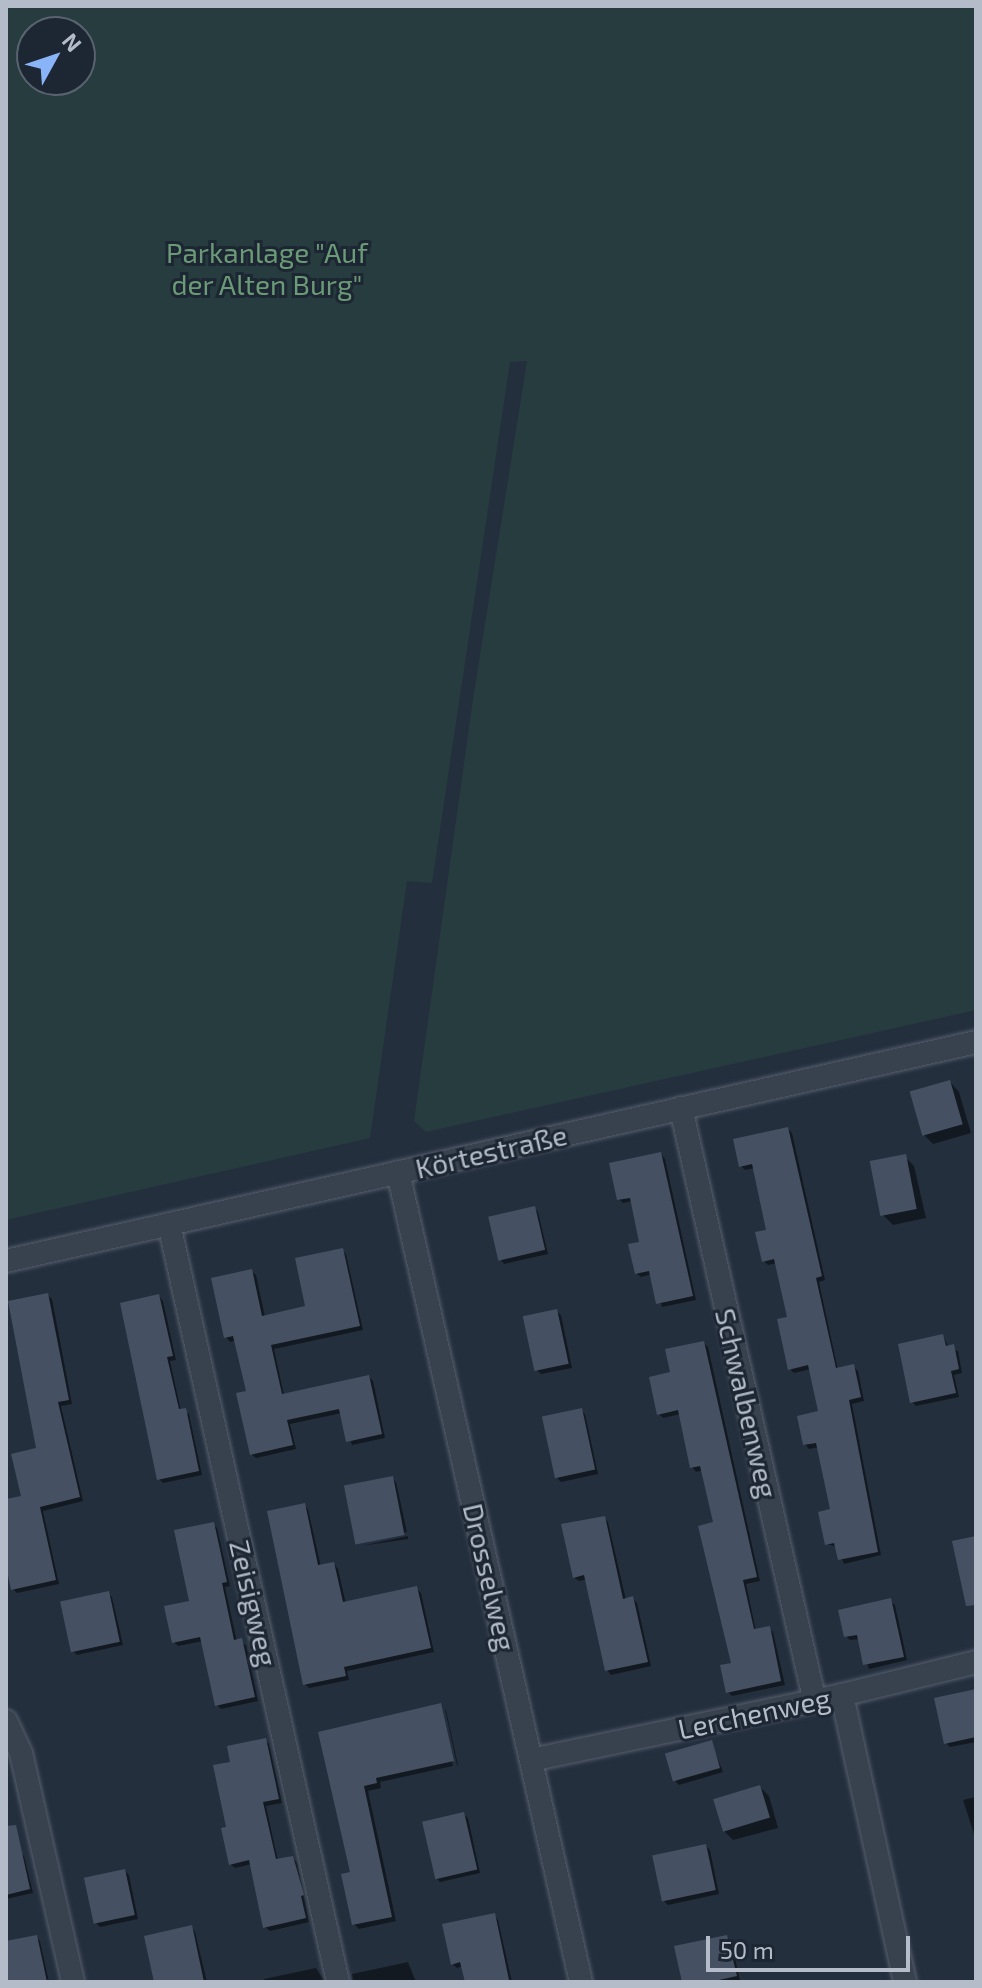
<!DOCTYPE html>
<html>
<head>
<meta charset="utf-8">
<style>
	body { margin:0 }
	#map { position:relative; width:982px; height:1988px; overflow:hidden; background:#242f3e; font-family:"Exo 2",sans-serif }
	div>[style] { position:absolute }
	.green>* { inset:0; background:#263c3f }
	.shadow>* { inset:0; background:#0007 }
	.building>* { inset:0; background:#455162; transform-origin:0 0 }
	.roads { filter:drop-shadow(0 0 2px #565f6c) drop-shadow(0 0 2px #565f6c) }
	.minor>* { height:22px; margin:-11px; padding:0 11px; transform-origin:11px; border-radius:11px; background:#38414e }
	span { translate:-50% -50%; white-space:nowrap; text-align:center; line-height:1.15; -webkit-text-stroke:6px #1d2633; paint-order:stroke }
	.park-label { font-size:28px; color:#6b9a76 }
	.street-label { font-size:28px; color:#b4bcc9 }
	.frame { position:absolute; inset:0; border:8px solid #b4bcc9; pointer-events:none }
	.north { position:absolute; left:16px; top:16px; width:80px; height:80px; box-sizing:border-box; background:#1d2633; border:2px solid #59626f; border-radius:50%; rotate:50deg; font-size:22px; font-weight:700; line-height:32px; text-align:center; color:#b4bcc9 }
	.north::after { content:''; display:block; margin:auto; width:28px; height:36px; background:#8ab4f8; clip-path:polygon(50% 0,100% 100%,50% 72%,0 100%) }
	.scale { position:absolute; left:706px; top:1936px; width:204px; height:36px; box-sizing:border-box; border:4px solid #b4bcc9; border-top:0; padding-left:10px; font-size:24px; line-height:28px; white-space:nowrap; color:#b4bcc9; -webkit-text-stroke:6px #1d2633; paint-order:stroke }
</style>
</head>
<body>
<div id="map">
	<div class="green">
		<i style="clip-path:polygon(evenodd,6px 6px,976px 6px,976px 1010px,426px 1132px,414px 1121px,473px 699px,527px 361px,510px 362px,432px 883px,407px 881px,370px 1138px,6px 1220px,6px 6px,32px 32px,80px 32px,80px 80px,32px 80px,32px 32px)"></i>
	</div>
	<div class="shadow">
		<i style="clip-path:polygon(950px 1082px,959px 1092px,971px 1133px,933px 1144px,923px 1134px)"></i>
		<i style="clip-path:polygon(788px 1129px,792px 1133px,825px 1280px,819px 1282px,838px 1370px,854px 1367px,858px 1371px,864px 1401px,852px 1404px,881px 1555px,844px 1564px,837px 1547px,827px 1544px,833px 1511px,819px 1447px,809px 1449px,805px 1444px,820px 1413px,811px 1369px,794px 1373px,790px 1369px,790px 1318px,777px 1263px,768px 1265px,764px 1261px,769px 1231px,755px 1168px,745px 1170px,741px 1166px)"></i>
		<i style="clip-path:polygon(661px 1154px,665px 1159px,696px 1300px,662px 1307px,652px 1274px,641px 1277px,636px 1273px,642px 1244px,633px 1201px,623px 1203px,619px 1199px)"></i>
		<i style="clip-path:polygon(905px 1157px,914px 1166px,926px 1218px,893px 1225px,883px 1215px)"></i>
		<i style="clip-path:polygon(534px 1208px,538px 1212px,548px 1254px,504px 1264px,500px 1259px)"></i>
		<i style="clip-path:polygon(342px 1250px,346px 1254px,363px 1330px,274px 1349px,284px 1395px,369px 1377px,373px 1381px,385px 1438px,352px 1445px,342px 1413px,290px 1424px,296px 1449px,256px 1458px,251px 1454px,248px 1393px,236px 1340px,230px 1342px,226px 1337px,251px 1271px,256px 1275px,265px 1317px,308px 1307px)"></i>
		<i style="clip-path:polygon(47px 1295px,52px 1299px,72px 1404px,61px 1406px,83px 1501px,43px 1511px,59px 1584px,17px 1593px,13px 1589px,6px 1557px,6px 1502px,23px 1497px,39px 1449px)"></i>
		<i style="clip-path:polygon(159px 1296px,163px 1301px,176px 1360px,170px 1361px,181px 1411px,189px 1414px,202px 1475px,163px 1483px,159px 1479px)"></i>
		<i style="clip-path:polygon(556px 1311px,561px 1315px,572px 1368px,541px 1374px,537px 1370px)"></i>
		<i style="clip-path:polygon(943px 1336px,949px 1348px,958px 1351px,962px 1373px,954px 1375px,959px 1397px,916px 1406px,912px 1402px)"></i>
		<i style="clip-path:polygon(704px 1343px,708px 1347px,760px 1581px,746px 1584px,756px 1631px,769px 1628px,773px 1632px,785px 1685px,732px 1696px,728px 1692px,734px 1664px,716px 1524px,703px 1470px,696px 1472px,692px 1467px,681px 1414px,663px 1418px,659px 1414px,672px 1374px)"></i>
		<i style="clip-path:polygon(581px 1410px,585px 1414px,598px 1474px,561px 1482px,557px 1478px)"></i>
		<i style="clip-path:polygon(392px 1478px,396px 1482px,407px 1532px,359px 1543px)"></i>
		<i style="clip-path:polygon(304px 1505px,308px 1509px,321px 1567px,334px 1564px,338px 1569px,346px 1604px,417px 1589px,421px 1593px,434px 1652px,347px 1671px,349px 1680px,309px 1688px,305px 1684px)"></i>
		<i style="clip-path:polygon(604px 1518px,608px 1522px,626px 1600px,633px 1599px,637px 1603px,651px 1666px,611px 1675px,607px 1670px,587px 1579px,579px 1581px,574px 1577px)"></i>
		<i style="clip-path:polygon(213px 1524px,217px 1528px,230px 1586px,225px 1587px,237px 1642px,246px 1645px,258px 1701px,221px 1709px,217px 1705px,203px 1641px,178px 1646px,174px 1642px,192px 1602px)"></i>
		<i style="clip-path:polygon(408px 1536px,408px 1539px,361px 1546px)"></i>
		<i style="clip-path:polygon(108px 1593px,112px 1597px,123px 1645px,77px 1655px,73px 1651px)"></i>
		<i style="clip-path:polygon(890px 1601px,895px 1605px,907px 1660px,869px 1669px,859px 1639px,850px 1640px,846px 1636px)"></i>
		<i style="clip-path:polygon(976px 1691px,976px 1742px,950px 1747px,946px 1743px)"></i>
		<i style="clip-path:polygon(441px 1705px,453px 1766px,380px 1782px,381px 1788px,368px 1791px,396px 1921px,359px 1929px,354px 1924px,352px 1874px,321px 1734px)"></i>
		<i style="clip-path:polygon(445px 1709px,446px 1710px,458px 1765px,457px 1765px)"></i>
		<i style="clip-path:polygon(265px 1740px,269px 1744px,282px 1803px,266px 1806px,278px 1861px,292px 1858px,297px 1862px,309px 1922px,270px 1931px,265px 1927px,252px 1864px,235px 1868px,230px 1864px,228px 1829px,232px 1764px)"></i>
		<i style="clip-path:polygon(711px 1742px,723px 1772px,679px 1785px,675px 1781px)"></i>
		<i style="clip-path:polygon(760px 1787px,769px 1796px,778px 1828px,733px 1840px,723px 1830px)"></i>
		<i style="clip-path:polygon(976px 1797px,976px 1833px,974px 1834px,963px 1800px)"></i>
		<i style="clip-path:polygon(463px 1814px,468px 1818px,480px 1873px,440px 1882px,436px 1878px)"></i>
		<i style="clip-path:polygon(6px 1844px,24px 1856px,33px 1893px,6px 1899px)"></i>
		<i style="clip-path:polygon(706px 1846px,710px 1850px,719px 1894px,668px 1905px,664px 1901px)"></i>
		<i style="clip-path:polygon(125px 1871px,129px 1875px,138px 1919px,100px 1927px,96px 1923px)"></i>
		<i style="clip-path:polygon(494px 1915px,498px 1920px,512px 1982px,467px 1982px,463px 1966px,457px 1968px,452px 1964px)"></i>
		<i style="clip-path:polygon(191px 1927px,195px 1932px,207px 1982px,156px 1982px)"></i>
		<i style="clip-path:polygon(36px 1937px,40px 1941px,49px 1982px,6px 1982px,6px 1943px)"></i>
		<i style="clip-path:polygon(727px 1937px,731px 1941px,740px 1980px,684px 1982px)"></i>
		<i style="clip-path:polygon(408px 1962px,416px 1982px,353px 1982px,352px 1974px)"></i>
		<i style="clip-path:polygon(316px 1968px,325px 1982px,265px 1982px,264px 1979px)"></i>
	</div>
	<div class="building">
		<i style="left:950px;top:1080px;width:46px;height:42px;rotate:74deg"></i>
		<i style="clip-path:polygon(788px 1127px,822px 1276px,816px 1278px,836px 1368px,854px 1364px,861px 1397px,849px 1400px,878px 1552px,838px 1560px,834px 1543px,825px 1545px,818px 1512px,830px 1509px,816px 1443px,803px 1445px,797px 1416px,818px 1411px,808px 1365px,788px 1370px,777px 1319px,787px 1317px,774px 1259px,762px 1262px,755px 1232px,766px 1230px,752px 1164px,739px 1167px,733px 1139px)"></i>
		<i style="clip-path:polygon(661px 1152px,693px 1296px,656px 1304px,649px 1271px,635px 1274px,628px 1244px,639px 1242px,630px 1198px,617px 1200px,609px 1163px)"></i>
		<i style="left:906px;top:1154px;width:56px;height:37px;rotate:79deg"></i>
		<i style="left:535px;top:1206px;width:45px;height:48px;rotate:77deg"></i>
		<i style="clip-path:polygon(343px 1248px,360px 1326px,271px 1345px,282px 1394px,369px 1375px,382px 1434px,346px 1442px,339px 1409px,287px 1420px,293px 1445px,250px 1455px,236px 1393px,246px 1391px,233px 1336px,224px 1338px,211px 1278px,252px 1269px,262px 1316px,305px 1306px,295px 1258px)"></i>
		<i style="clip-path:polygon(48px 1293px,69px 1400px,58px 1402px,80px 1497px,40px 1507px,56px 1580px,11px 1590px,6px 1566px,6px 1499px,21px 1496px,11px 1454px,36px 1448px,8px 1301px)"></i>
		<i style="clip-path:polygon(159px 1294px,173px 1356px,167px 1357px,179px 1409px,186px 1408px,199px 1471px,157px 1480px,120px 1303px)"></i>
		<i style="left:557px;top:1309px;width:56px;height:35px;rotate:78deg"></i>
		<i style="clip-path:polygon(943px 1334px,946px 1346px,954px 1344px,959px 1369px,951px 1371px,956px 1393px,910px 1403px,898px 1344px)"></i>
		<i style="clip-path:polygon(704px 1341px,757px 1577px,743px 1580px,754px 1629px,770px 1626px,781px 1681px,726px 1693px,720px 1665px,731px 1663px,698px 1526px,713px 1522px,700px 1466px,690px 1468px,678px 1410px,657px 1415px,649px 1377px,670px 1372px,665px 1349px)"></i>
		<i style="left:582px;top:1408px;width:63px;height:41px;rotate:78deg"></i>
		<i style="left:393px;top:1476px;width:60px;height:50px;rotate:79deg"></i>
		<i style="clip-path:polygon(305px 1503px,318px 1565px,334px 1562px,343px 1602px,417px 1586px,431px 1648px,344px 1667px,346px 1676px,303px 1685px,267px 1511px)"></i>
		<i style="clip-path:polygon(605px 1516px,623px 1599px,633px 1596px,648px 1662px,605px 1671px,584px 1575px,573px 1578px,561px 1524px)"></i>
		<i style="clip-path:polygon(214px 1522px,227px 1582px,222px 1583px,234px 1640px,242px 1638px,255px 1697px,215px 1706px,200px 1637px,172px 1643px,164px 1606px,189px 1601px,174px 1530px)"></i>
		<i style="clip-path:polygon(976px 1536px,976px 1605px,966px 1606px,952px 1541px)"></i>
		<i style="left:109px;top:1591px;width:52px;height:50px;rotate:78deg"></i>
		<i style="clip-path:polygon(891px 1598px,904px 1657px,863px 1665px,857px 1635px,844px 1637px,838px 1610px)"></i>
		<i style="clip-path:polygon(976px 1689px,976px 1737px,944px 1744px,934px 1698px)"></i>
		<i style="clip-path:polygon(441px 1703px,454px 1761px,376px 1778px,377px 1783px,364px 1786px,392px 1917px,352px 1925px,341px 1874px,350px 1872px,318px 1732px)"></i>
		<i style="clip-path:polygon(266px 1738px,279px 1799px,263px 1802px,276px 1859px,293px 1856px,304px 1895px,301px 1896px,306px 1918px,263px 1928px,249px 1860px,229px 1865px,221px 1828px,226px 1827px,213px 1765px,230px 1762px,227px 1746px)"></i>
		<i style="left:712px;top:1740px;width:29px;height:49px;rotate:74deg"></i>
		<i style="left:760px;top:1785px;width:34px;height:49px;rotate:73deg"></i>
		<i style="left:464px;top:1812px;width:59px;height:43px;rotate:77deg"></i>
		<i style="clip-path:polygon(16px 1825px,30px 1889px,6px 1895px,6px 1826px)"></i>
		<i style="left:706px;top:1844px;width:47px;height:55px;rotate:78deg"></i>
		<i style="left:125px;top:1869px;width:47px;height:42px;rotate:78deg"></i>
		<i style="clip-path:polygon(495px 1913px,509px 1980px,465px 1982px,460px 1962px,451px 1965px,442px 1924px)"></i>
		<i style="clip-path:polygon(192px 1925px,204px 1982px,154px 1982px,144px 1936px)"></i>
		<i style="clip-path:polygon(37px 1935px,47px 1982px,6px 1982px,6px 1941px)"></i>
		<i style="clip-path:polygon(727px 1935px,737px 1976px,710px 1982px,682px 1982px,674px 1946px)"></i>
	</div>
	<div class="roads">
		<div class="minor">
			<i style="left:681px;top:1108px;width:605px;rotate:77.3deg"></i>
			<i style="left:398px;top:1172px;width:830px;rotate:77.27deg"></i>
			<i style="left:169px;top:1224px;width:777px;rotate:77.43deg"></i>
			<i style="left:6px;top:1261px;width:994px;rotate:-12.72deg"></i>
			<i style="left:842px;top:1695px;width:294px;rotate:77.6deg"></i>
			<i style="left:6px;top:1721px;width:35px;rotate:65deg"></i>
			<i style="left:21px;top:1753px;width:235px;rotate:77.2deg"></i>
			<i style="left:531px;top:1760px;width:318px;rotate:-11.8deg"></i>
			<i style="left:842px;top:1695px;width:138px;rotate:-13.8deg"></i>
		</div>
	</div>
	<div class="park-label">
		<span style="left:267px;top:268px">Parkanlage "Auf<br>der Alten Burg"</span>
	</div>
	<div class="street-label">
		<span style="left:491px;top:1151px;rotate:-13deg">Körtestraße</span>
		<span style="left:747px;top:1403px;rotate:77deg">Schwalbenweg</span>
		<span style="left:490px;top:1577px;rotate:77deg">Drosselweg</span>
		<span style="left:254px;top:1603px;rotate:77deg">Zeisigweg</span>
		<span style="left:754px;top:1713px;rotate:-12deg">Lerchenweg</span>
	</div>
	<div class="frame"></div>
	<div class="north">N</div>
	<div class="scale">50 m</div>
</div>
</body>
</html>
